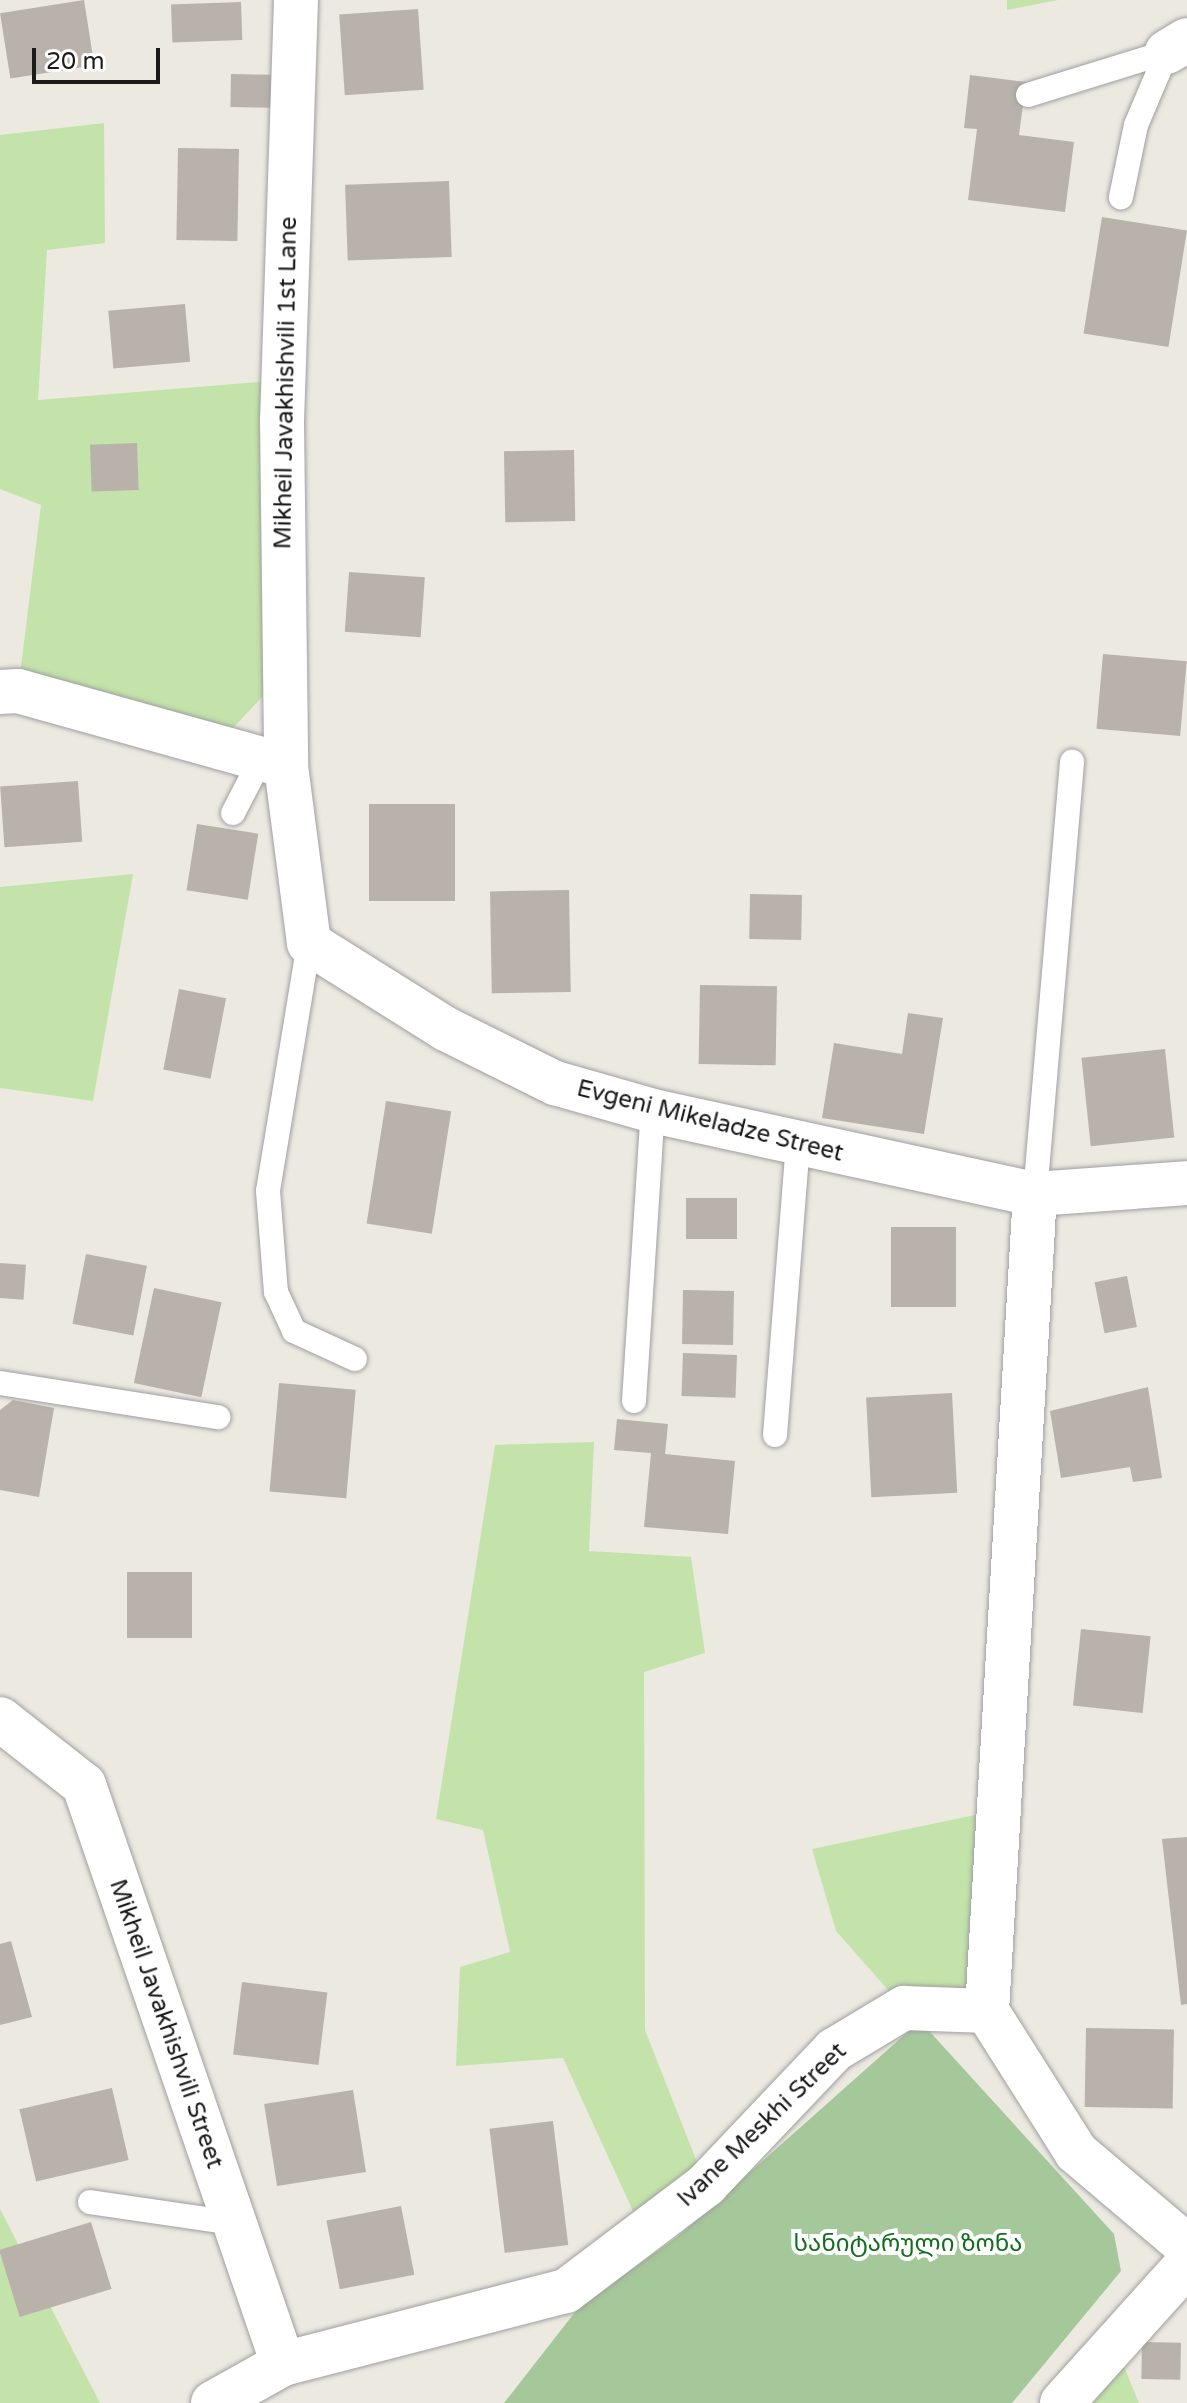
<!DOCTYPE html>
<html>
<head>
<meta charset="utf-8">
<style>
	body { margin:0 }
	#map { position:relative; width:1187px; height:2403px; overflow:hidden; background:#ece9e1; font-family:"Varela Round","Noto Sans Georgian",sans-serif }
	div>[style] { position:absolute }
	.grass>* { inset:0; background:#c3e3aa }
	.forest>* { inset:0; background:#a4c899 }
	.building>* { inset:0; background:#b8b2ab; transform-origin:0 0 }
	.roads { filter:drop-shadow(0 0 2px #9f9f9f) drop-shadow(0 0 2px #9f9f9f) }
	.lane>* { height:24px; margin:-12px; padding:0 12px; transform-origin:12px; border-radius:12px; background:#fff }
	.street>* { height:44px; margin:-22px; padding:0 22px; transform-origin:22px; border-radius:22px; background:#fff }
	span { translate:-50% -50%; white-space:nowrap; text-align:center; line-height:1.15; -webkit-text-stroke:8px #fff; paint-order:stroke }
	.street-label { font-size:24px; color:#1b1b1b }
	.park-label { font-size:24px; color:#146e20 }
	.scale { position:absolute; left:32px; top:48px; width:128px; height:36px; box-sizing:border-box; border:4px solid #1b1b1b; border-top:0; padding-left:10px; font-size:24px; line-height:28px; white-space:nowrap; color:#1b1b1b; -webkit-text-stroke:6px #fff; paint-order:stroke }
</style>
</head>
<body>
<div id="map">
	<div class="grass">
		<i style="clip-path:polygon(1007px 0,1058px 0,1007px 10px)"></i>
		<i style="clip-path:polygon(104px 123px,105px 243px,47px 250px,38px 400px,284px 380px,263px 696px,230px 731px,18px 691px,41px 505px,0 489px,0 135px)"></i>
		<i style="clip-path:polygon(133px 874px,93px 1101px,0 1088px,0 887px)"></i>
		<i style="clip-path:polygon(594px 1442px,589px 1551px,691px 1557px,705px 1653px,644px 1672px,645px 2030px,706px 2185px,643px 2233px,563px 2058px,456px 2066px,460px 1967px,510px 1952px,483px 1830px,436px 1819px,495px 1445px)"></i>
		<i style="clip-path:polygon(999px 1810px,987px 2011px,904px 2008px,836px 1931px,812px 1849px)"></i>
		<i style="clip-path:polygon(0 2209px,100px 2403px,0 2403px)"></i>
		<i style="clip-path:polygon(1122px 2362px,1139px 2403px,1088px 2403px)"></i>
	</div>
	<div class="forest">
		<i style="clip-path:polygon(920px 2021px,1114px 2234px,1121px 2271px,1012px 2403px,504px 2403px,579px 2307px,677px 2237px)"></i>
	</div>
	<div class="building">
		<i style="left:84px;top:0;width:66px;height:85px;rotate:81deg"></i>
		<i style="left:241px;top:2px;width:38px;height:70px;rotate:88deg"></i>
		<i style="left:418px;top:9px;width:81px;height:79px;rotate:86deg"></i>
		<i style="left:231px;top:74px;width:40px;height:33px;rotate:1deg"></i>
		<i style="clip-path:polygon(970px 75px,1026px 82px,1019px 135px,1074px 142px,1065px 212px,968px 200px,977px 129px,964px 128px)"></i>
		<i style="left:178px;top:148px;width:61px;height:92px;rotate:1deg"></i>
		<i style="left:449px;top:181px;width:76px;height:104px;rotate:88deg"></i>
		<i style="left:1102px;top:217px;width:86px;height:118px;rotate:9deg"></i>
		<i style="left:185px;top:304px;width:58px;height:77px;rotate:85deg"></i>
		<i style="left:137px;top:443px;width:47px;height:47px;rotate:88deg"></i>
		<i style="left:574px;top:450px;width:71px;height:70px;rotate:89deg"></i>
		<i style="left:349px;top:572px;width:76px;height:60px;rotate:4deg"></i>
		<i style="left:1103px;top:654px;width:84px;height:75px;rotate:5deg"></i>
		<i style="left:78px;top:781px;width:61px;height:78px;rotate:86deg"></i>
		<i style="left:369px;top:804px;width:86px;height:97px"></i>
		<i style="left:197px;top:824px;width:62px;height:67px;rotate:9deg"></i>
		<i style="left:569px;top:890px;width:102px;height:79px;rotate:89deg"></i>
		<i style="left:750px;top:894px;width:52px;height:45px;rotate:1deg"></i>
		<i style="left:700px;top:985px;width:77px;height:79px;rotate:1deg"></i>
		<i style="left:179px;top:989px;width:48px;height:82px;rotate:11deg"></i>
		<i style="clip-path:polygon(908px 1013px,943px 1018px,924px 1134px,822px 1118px,834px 1043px,902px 1054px)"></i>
		<i style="left:1165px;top:1049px;width:89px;height:84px;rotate:84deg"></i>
		<i style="left:386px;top:1101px;width:66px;height:124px;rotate:9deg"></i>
		<i style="left:686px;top:1198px;width:51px;height:41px"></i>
		<i style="left:891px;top:1227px;width:65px;height:80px"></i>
		<i style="left:86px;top:1254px;width:62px;height:71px;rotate:11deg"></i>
		<i style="left:0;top:1263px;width:26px;height:35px;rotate:4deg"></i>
		<i style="left:1127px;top:1276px;width:52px;height:33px;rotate:79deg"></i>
		<i style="left:154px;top:1288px;width:69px;height:97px;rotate:12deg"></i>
		<i style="left:683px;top:1290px;width:51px;height:54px;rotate:1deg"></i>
		<i style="left:683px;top:1353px;width:54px;height:43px;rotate:2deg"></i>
		<i style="left:279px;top:1383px;width:77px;height:109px;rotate:5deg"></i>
		<i style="clip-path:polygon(1148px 1387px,1162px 1478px,1133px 1482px,1130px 1467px,1061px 1478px,1050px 1411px)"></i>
		<i style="left:952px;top:1393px;width:100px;height:86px;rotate:87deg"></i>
		<i style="clip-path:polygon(13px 1400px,54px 1408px,39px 1497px,0 1490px,0 1410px)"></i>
		<i style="clip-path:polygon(617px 1419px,668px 1424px,665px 1454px,735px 1461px,728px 1534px,644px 1527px,651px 1453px,614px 1450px)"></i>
		<i style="left:127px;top:1572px;width:65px;height:66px"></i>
		<i style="left:1081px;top:1629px;width:70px;height:77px;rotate:6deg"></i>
		<i style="clip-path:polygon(1187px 1837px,1187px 2004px,1181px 2005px,1162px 1839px)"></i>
		<i style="clip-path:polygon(11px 1941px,32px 2017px,0 2025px,0 1944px)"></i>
		<i style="left:242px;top:1982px;width:86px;height:73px;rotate:7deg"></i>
		<i style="left:1086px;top:2028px;width:88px;height:79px;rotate:1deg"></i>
		<i style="left:112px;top:2088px;width:74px;height:95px;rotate:77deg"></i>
		<i style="left:353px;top:2090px;width:83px;height:90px;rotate:81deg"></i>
		<i style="left:553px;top:2121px;width:125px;height:64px;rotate:83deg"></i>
		<i style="left:401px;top:2206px;width:70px;height:76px;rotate:79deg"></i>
		<i style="left:91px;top:2222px;width:70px;height:96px;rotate:73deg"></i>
		<i style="left:1142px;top:2342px;width:39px;height:37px;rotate:1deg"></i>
	</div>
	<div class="roads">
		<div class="lane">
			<i style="left:1028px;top:95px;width:145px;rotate:-17.2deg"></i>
			<i style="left:1167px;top:52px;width:79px;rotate:113deg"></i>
			<i style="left:1136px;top:125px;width:74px;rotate:101.8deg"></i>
			<i style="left:233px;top:813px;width:61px;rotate:-62.6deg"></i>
			<i style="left:309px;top:943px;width:251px;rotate:99.4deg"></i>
			<i style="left:268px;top:1191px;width:101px;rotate:85.5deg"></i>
			<i style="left:276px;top:1292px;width:43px;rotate:65.2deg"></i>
			<i style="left:294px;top:1331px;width:67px;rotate:24.7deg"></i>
			<i style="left:1035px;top:1194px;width:434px;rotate:-85.1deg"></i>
			<i style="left:0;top:1383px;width:221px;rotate:8.9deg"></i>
			<i style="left:634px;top:1401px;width:291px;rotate:-86.3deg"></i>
			<i style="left:775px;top:1435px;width:293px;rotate:-85.5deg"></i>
			<i style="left:90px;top:2202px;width:146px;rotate:8.3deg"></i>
		</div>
		<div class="street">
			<i style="left:296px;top:0;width:421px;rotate:91.9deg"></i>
			<i style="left:282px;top:421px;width:345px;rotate:89.3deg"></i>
			<i style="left:286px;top:766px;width:178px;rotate:82.6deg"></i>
			<i style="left:309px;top:943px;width:162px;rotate:32.1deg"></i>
			<i style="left:446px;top:1029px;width:122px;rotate:26.4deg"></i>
			<i style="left:555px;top:1083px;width:102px;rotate:15.9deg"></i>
			<i style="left:653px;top:1111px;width:391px;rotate:12.3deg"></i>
			<i style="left:1035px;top:1194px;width:152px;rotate:-4.1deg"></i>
			<i style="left:1167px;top:52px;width:23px;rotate:-31deg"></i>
			<i style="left:0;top:692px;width:18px;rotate:-3deg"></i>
			<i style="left:18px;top:691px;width:278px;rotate:15.6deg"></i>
			<i style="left:0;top:1719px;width:107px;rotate:38.2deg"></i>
			<i style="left:84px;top:1785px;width:612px;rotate:71.03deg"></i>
			<i style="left:987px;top:2011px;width:818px;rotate:-86.64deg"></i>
			<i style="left:987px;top:2011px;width:167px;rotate:57.7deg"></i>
			<i style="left:1076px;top:2152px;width:145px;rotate:40.3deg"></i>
			<i style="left:213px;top:2403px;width:80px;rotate:-29.1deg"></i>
			<i style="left:283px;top:2364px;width:292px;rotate:-14.5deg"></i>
			<i style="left:566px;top:2291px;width:176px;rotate:-37.1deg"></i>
			<i style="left:706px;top:2185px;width:186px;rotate:-46.5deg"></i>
			<i style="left:834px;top:2050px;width:82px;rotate:-31deg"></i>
			<i style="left:904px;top:2008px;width:83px;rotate:2.1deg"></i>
			<i style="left:1062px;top:2403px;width:187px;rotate:-48deg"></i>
		</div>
	</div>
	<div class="street-label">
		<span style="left:286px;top:383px;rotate:-89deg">Mikheil Javakhishvili 1st Lane</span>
		<span style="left:710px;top:1121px;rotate:14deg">Evgeni Mikeladze Street</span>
		<span style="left:166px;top:2024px;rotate:71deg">Mikheil Javakhishvili Street</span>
		<span style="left:762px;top:2125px;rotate:-44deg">Ivane Meskhi Street</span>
	</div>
	<div class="park-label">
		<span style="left:908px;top:2244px">სანიტარული ზონა</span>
	</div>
	<div class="scale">20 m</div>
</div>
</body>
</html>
